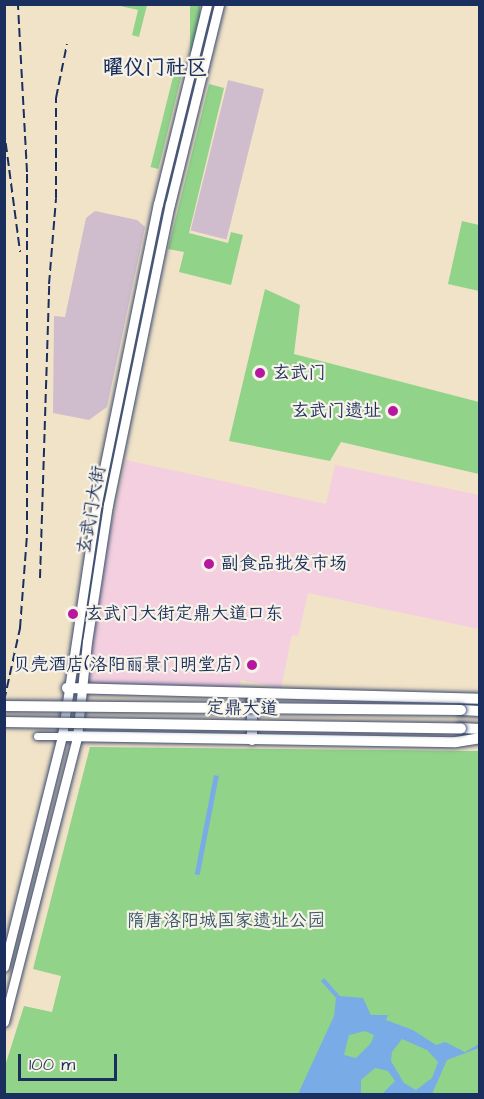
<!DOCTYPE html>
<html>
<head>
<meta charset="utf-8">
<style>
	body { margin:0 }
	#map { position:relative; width:484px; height:1099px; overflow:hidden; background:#f1e3c8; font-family:"Architects Daughter","LXGW WenKai TC",sans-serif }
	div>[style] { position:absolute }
	.built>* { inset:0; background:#f3cfdf }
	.industrial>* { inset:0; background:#cfbdce; transform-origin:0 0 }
	.green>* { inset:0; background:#92d38a; transform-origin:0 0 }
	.water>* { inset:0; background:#79ace6; transform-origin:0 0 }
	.roads { filter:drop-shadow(0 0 2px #3b4a6e) drop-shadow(0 0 2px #3b4a6e) }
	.street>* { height:7px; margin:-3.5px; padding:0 3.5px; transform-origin:3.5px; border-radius:3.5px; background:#fff }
	.secondary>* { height:9px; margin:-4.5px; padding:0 4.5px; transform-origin:4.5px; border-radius:4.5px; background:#fff }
	.primary>* { height:10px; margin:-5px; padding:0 5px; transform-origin:5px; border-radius:5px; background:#fff }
	.rail>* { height:2px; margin-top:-1px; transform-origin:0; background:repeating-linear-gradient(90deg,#1b2f5e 0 9px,transparent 0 13.5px) }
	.bridges { filter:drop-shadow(0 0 2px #3b4a6e) drop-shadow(0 0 2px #3b4a6e) }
	.primary-bridge>* { height:10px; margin:-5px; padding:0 5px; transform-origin:5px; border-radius:5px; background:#fff }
	.dots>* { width:16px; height:16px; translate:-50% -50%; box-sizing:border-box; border:3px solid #f7f3e8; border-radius:50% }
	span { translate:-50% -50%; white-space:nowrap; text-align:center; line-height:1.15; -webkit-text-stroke:4.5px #f7f3e8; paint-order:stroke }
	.poi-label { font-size:18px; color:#1b2f5e }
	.left { translate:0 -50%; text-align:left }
	.right { translate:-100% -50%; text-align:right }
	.street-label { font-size:18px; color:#1b2f5e }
	.park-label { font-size:18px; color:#395869 }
	.quarter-label { font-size:21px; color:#1b2f5e; font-weight:700 }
	.frame { position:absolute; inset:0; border:6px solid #1b2f5e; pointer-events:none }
	.scale { position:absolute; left:18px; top:1054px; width:99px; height:27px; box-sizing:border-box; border:3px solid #1b2f5e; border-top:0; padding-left:8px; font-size:18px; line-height:21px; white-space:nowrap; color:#1b2f5e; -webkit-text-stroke:4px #f7f3e8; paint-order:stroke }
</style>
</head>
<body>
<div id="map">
	<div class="built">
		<i style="clip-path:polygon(126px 460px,326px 504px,335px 465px,479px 495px,479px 629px,308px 593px,298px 636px,292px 635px,281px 688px,241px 680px,239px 688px,86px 686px,109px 536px)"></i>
	</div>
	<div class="industrial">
		<i style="left:264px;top:89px;width:155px;height:37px;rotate:104deg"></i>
		<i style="clip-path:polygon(95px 211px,137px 220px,145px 227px,107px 407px,89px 420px,53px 413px,54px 316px,65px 317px,86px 218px)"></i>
	</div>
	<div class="green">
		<i style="clip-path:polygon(116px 5px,147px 5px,139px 37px,132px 35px,138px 10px)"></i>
		<i style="left:190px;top:5px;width:10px;height:46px"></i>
		<i style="left:175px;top:69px;width:8px;height:101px;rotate:14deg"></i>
		<i style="clip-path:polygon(209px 84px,224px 88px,189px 233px,228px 243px,231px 232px,243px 235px,231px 285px,179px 272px,184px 252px,168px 249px)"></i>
		<i style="clip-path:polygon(462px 221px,479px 225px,479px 291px,448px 284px)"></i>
		<i style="clip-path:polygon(265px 289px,300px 305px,294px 354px,479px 402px,479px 474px,341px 442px,330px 461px,229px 441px)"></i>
		<i style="clip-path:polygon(90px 747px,479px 751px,479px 1094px,5px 1094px,5px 1066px,24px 1006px,52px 1012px,61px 976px,33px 969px)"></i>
	</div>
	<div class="water">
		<i style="left:214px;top:775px;width:5px;height:101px;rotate:11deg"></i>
		<i style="clip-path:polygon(evenodd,324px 978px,340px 996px,363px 998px,371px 1015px,388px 1015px,386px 1020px,413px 1030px,436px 1045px,445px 1042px,465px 1052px,479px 1044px,479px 1048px,447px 1060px,432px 1094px,382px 1094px,395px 1081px,388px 1071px,375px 1068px,361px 1080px,361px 1094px,298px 1094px,334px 1016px,336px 998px,321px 981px,324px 978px,365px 1031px,374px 1035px,371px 1043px,356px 1058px,344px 1055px,349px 1035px,365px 1031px,324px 978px,402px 1039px,427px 1050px,438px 1062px,432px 1078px,416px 1090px,404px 1083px,391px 1061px,392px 1052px,402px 1039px)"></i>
	</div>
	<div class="roads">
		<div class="street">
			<i style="left:37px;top:736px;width:25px"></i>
		</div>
		<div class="secondary">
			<i style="left:4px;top:967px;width:238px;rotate:-75.9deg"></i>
			<i style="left:62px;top:736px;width:236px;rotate:-81.5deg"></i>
			<i style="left:97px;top:503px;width:305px;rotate:-78.5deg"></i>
			<i style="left:158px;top:204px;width:206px;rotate:-76.2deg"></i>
			<i style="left:4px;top:1022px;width:294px;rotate:-75.6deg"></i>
			<i style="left:77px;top:737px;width:96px;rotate:-84deg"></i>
			<i style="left:87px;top:642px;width:139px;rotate:-81.3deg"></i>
			<i style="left:108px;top:505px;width:307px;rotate:-78.4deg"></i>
			<i style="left:170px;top:204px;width:206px;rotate:-76.2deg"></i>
		</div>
		<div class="primary">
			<i style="left:67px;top:688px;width:413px;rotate:1.5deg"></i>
			<i style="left:252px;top:701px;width:39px;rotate:90deg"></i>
			<i style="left:461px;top:710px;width:19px;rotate:3deg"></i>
			<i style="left:461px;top:728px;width:19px;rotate:3deg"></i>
			<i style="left:62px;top:736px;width:394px;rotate:0.9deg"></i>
			<i style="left:456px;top:742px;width:24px;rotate:-9deg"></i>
		</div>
	</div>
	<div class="rail">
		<i style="left:4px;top:130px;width:123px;rotate:82.5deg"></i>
		<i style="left:40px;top:578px;width:294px;rotate:-88.2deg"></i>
		<i style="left:49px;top:284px;width:86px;rotate:-85.3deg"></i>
		<i style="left:56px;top:198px;width:100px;rotate:-90deg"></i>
		<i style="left:56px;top:98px;width:55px;rotate:-78.5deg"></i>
		<i style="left:4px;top:701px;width:75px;rotate:-77.6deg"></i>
		<i style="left:20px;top:628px;width:94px;rotate:-85.7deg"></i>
		<i style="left:27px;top:534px;width:362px;rotate:-90deg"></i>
		<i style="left:27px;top:172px;width:168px;rotate:-93.1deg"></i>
	</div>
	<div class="bridges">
		<div class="primary-bridge">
			<i style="left:4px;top:706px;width:457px;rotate:0.5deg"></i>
			<i style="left:4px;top:722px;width:457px;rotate:0.8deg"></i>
		</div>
	</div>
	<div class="dots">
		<i style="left:260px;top:373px;background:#b5179e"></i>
		<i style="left:393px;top:411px;background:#b5179e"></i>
		<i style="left:209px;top:564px;background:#b5179e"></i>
		<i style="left:73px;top:614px;background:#b5179e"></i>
		<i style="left:252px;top:665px;background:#b5179e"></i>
	</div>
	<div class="poi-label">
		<span class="left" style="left:272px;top:373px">玄武门</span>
		<span class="right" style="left:381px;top:411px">玄武门遗址</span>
		<span class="left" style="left:221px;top:564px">副食品批发市场</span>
		<span class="left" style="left:85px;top:614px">玄武门大街定鼎大道口东</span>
		<span class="right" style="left:240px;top:665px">贝壳酒店(洛阳丽景门明堂店)</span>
	</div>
	<div class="street-label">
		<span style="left:92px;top:510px;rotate:-80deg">玄武门大街</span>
		<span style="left:242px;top:709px;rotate:1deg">定鼎大道</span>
	</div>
	<div class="park-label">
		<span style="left:226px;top:921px">隋唐洛阳城国家遗址公园</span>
	</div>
	<div class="quarter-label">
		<span style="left:155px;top:68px">曜仪门社区</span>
	</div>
	<div class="frame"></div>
	<div class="scale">100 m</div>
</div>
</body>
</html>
